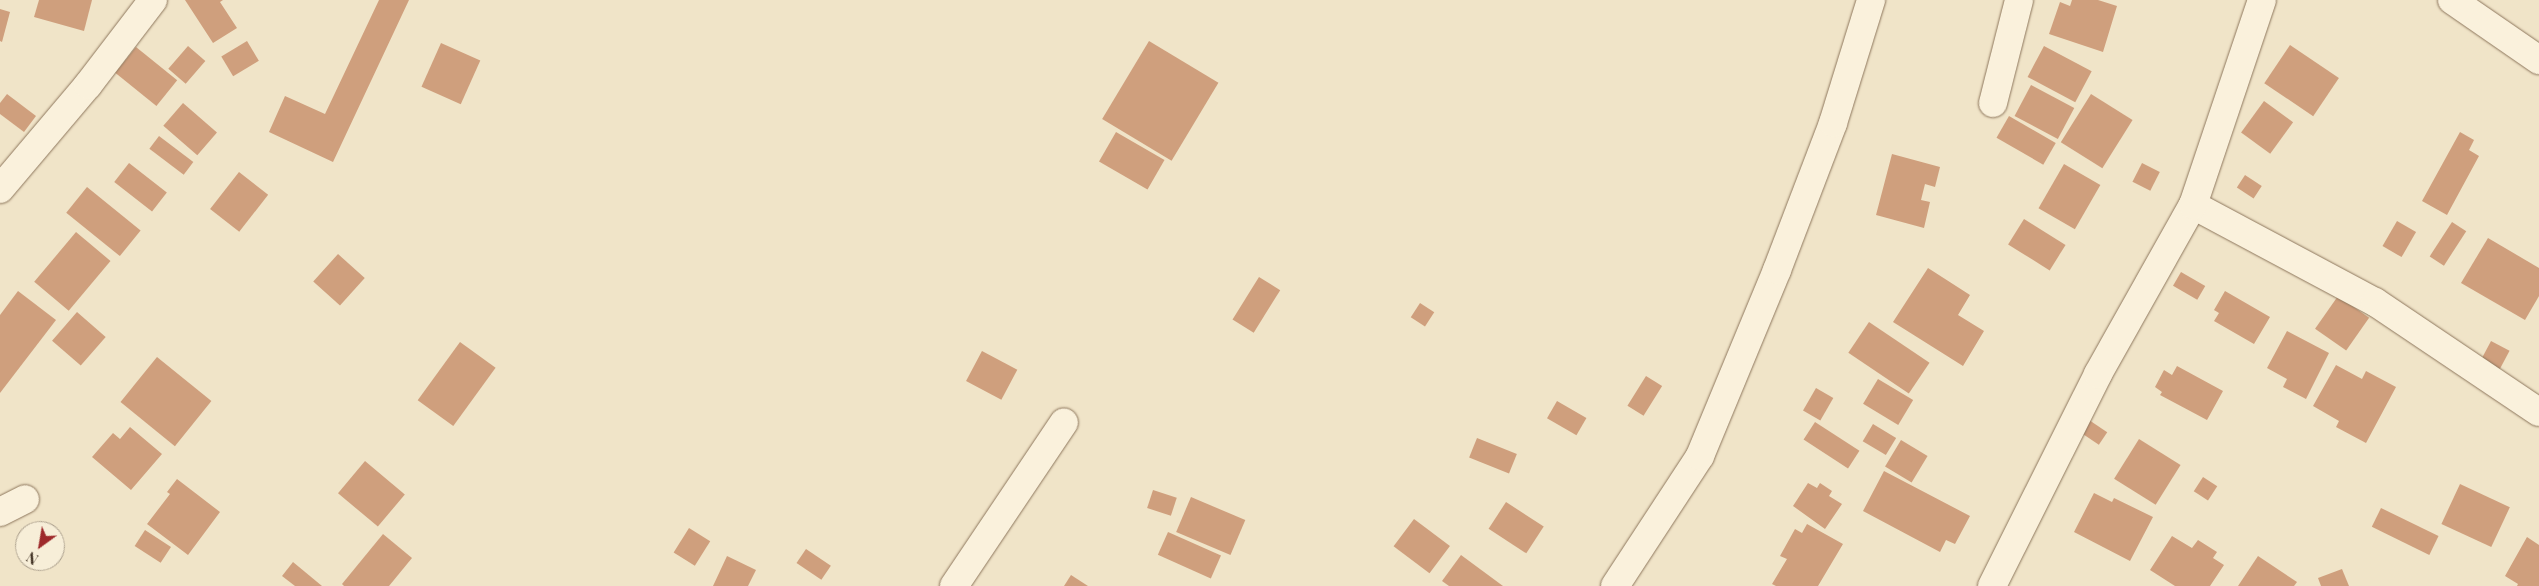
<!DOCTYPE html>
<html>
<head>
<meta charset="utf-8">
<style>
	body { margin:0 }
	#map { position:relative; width:2539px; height:586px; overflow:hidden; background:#f0e4c8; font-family:"Playfair Display",serif }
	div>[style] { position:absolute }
	.building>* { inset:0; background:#cf9f7d; transform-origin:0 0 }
	.roads { filter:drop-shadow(0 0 1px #8d765c) drop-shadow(0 0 1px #8d765c) }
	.minor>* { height:28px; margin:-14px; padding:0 14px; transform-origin:14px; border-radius:14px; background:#faf1dc }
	span { translate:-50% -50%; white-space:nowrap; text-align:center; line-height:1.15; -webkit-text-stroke:4.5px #f7eed8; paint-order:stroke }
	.north { position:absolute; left:15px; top:521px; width:50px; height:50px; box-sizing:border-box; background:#f7eed8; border:1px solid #ada18e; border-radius:50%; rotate:212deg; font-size:14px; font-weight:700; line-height:20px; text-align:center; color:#3d2e20 }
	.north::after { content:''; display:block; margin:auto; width:18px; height:22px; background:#9e2a2b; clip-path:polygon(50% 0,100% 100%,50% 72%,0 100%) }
</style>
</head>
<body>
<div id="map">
	<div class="building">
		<i style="clip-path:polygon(39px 0,92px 0,84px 31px,34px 17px)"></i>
		<i style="clip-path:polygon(185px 0,223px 0,220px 2px,237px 28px,213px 43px)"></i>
		<i style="clip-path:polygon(379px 0,409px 0,333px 162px,269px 132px,285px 96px,325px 114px)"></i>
		<i style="clip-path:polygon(2072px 0,2098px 0,2117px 6px,2103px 52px,2049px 34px,2060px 2px,2070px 6px)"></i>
		<i style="clip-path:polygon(0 9px,10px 12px,2px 42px,0 41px)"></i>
		<i style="left:247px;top:41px;width:23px;height:30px;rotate:59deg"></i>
		<i style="left:1149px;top:41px;width:81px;height:91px;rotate:31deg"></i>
		<i style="left:441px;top:43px;width:43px;height:48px;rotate:24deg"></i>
		<i style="left:2290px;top:45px;width:59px;height:46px;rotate:34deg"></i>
		<i style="left:188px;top:46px;width:23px;height:30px;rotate:41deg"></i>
		<i style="left:2044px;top:46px;width:54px;height:35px;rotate:28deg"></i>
		<i style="left:136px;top:47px;width:53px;height:33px;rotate:39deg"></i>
		<i style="left:2031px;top:85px;width:49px;height:35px;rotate:28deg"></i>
		<i style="clip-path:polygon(7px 94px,36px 116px,24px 132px,0 114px,0 103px)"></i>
		<i style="left:2091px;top:94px;width:49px;height:57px;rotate:32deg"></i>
		<i style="left:2264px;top:101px;width:36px;height:39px;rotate:36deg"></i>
		<i style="left:183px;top:103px;width:45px;height:30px;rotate:41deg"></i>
		<i style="left:2009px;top:116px;width:54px;height:25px;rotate:30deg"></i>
		<i style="left:1116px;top:132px;width:56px;height:34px;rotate:30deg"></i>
		<i style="clip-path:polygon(2460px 132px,2474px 140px,2469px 150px,2479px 156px,2447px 215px,2422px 201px)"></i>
		<i style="left:159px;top:136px;width:43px;height:16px;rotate:37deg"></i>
		<i style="clip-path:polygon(1892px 154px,1940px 167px,1935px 187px,1925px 184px,1921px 200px,1930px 202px,1924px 228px,1876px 215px)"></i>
		<i style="left:129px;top:163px;width:48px;height:24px;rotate:38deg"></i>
		<i style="left:2142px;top:163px;width:20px;height:21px;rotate:27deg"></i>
		<i style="left:2064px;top:164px;width:42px;height:51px;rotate:30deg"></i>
		<i style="left:239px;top:172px;width:37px;height:47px;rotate:38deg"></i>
		<i style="left:2245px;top:175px;width:20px;height:15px;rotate:33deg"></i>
		<i style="left:87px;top:187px;width:69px;height:33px;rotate:39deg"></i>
		<i style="left:2024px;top:219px;width:49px;height:30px;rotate:32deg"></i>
		<i style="left:2397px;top:221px;width:22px;height:29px;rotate:30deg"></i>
		<i style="left:2452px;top:222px;width:17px;height:41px;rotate:33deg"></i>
		<i style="left:76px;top:232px;width:45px;height:65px;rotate:40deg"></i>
		<i style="clip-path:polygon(2488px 238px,2539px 268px,2539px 296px,2525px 320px,2461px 283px)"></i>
		<i style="left:338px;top:254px;width:36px;height:37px;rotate:42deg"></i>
		<i style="clip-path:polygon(1928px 268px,1970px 295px,1958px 315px,1984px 331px,1963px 366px,1893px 322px)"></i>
		<i style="left:2181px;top:272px;width:28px;height:16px;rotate:30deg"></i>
		<i style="left:1259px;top:277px;width:25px;height:50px;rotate:32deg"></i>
		<i style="clip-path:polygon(18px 291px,56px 320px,0 393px,0 315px)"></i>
		<i style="clip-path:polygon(2225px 291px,2270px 317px,2254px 344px,2214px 321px,2219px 313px,2214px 310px)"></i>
		<i style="left:2338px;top:296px;width:38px;height:40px;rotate:35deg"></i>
		<i style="left:1420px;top:303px;width:17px;height:17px;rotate:33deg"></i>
		<i style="left:77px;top:312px;width:38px;height:38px;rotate:41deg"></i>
		<i style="left:1869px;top:322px;width:73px;height:37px;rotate:34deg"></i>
		<i style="clip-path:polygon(2287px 331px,2329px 353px,2306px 399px,2283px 387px,2287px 379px,2267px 368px)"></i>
		<i style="left:2491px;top:341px;width:21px;height:26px;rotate:28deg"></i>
		<i style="left:460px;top:342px;width:44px;height:72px;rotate:36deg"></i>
		<i style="left:982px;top:351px;width:40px;height:34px;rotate:28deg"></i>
		<i style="left:157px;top:357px;width:70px;height:58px;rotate:39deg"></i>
		<i style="clip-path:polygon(2336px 365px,2362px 379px,2366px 371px,2396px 387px,2366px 443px,2336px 427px,2339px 421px,2313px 406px)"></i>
		<i style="clip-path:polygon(2177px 366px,2223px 391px,2207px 420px,2160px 395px,2162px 392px,2155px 387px,2164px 370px,2172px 375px)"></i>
		<i style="left:1646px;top:376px;width:19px;height:35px;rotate:32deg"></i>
		<i style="left:1878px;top:379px;width:41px;height:29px;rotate:31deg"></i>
		<i style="left:1816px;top:388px;width:20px;height:26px;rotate:30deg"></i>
		<i style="left:1557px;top:401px;width:34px;height:20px;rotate:30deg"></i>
		<i style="left:2089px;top:420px;width:22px;height:15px;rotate:34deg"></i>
		<i style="left:1815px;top:422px;width:53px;height:21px;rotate:33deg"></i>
		<i style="left:1873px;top:424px;width:27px;height:20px;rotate:31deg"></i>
		<i style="clip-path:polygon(130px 427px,162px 454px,131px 490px,92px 457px,113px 433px,120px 439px)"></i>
		<i style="left:1477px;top:438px;width:43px;height:21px;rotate:22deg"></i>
		<i style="left:2139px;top:439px;width:49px;height:47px;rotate:32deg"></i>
		<i style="left:1901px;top:440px;width:31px;height:31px;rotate:31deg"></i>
		<i style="left:365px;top:461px;width:52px;height:42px;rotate:40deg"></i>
		<i style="clip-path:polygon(1884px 471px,1970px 516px,1955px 544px,1946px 540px,1940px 552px,1863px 511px)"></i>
		<i style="left:2203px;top:477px;width:17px;height:17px;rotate:33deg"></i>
		<i style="clip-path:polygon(177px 479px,220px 512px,188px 555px,147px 524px,170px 494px,167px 492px)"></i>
		<i style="clip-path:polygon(1808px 483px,1817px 488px,1820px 483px,1832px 491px,1829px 496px,1842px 504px,1825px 529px,1793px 506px)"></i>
		<i style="left:2460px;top:484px;width:55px;height:44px;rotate:25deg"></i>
		<i style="left:1153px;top:490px;width:25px;height:19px;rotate:18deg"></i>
		<i style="clip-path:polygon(2094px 493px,2112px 502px,2114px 498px,2153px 517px,2130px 561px,2074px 532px)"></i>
		<i style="left:1191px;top:497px;width:59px;height:38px;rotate:23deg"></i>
		<i style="left:1506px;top:502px;width:45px;height:32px;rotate:33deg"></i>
		<i style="left:2381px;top:508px;width:64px;height:21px;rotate:26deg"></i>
		<i style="left:1414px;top:519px;width:45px;height:34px;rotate:37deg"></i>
		<i style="clip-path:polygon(1807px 524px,1843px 544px,1818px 586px,1776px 586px,1772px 584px,1787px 559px,1780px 556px,1795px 529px,1802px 533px)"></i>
		<i style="left:689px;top:528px;width:25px;height:29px;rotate:32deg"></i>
		<i style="left:145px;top:530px;width:31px;height:19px;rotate:33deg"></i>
		<i style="left:1168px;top:532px;width:58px;height:25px;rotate:24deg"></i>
		<i style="clip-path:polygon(383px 534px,412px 558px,389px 586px,344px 586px,342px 584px)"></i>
		<i style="clip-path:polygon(2172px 536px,2192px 548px,2198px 540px,2217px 552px,2213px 558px,2224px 565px,2210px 586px,2175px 586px,2150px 570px)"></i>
		<i style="clip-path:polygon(2527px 537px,2539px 545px,2539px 586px,2517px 586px,2518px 584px,2505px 576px)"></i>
		<i style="left:806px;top:549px;width:30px;height:17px;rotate:34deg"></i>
		<i style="clip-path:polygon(1461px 555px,1503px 586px,1449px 586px,1442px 581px)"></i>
		<i style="clip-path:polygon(727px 556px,756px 570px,748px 586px,713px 586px)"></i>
		<i style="clip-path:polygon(2258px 556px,2297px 582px,2294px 586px,2238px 586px)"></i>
		<i style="clip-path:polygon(293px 562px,322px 586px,295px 586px,282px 576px)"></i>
		<i style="clip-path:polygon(2342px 569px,2349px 586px,2321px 586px,2318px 578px)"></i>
		<i style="clip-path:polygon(1071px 575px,1088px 586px,1064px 586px)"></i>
	</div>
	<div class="roads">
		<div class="minor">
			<i style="left:2452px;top:0;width:106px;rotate:34.6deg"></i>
			<i style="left:1993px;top:103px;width:106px;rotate:-75.8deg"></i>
			<i style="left:0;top:189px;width:136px;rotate:-49.8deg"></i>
			<i style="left:88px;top:85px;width:107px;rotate:-52.6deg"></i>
			<i style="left:2193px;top:205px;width:206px;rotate:28.1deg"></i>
			<i style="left:2375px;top:302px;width:197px;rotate:33.9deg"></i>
			<i style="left:0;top:512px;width:28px;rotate:-27deg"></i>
			<i style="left:954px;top:586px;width:197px;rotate:-56.1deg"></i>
			<i style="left:1615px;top:586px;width:155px;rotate:-56.8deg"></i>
			<i style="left:1700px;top:456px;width:201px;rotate:-67.5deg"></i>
			<i style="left:1777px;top:270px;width:157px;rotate:-69.1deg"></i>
			<i style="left:1833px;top:123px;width:129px;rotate:-72.8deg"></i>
			<i style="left:1992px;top:586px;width:237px;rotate:-63.4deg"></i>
			<i style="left:2098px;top:374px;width:194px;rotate:-60.7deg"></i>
			<i style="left:2193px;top:205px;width:216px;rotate:-71.4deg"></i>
		</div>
	</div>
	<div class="north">N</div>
</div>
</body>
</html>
